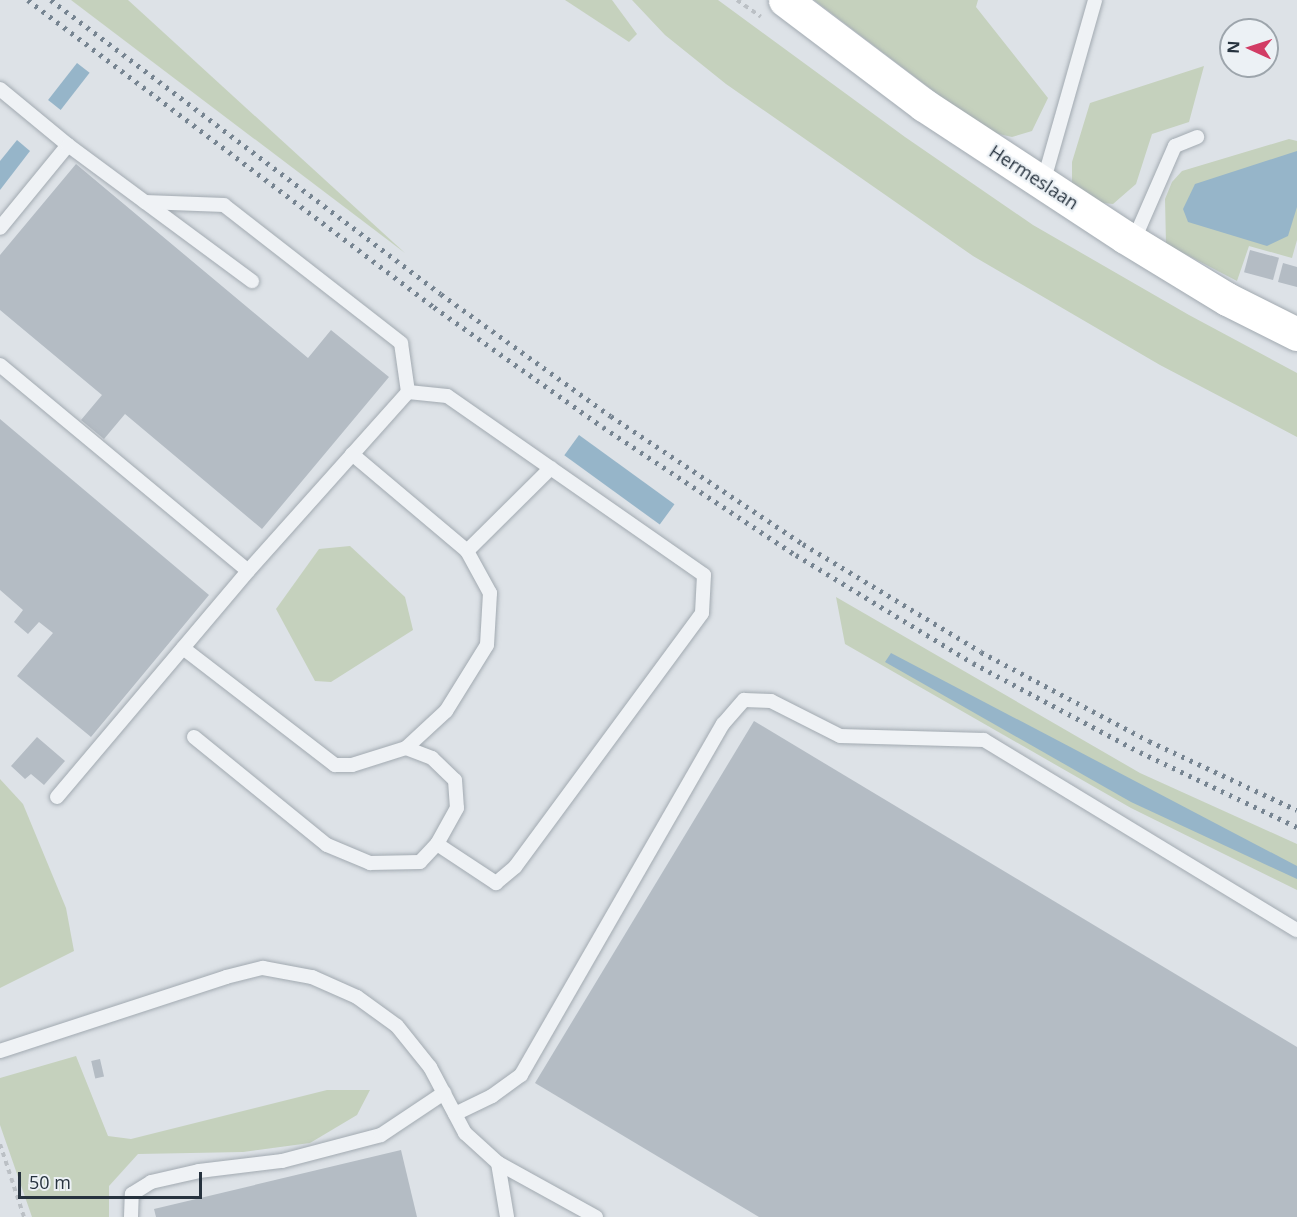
<!DOCTYPE html>
<html>
<head>
<meta charset="utf-8">
<style>
	body { margin:0 }
	#map { position:relative; width:1297px; height:1217px; overflow:hidden; background:#dde2e7; font-family:"Open Sans",sans-serif }
	div>[style] { position:absolute }
	.green>* { inset:0; background:#c5d1bd }
	.water>* { inset:0; background:#96b5c9; transform-origin:0 0 }
	.building>* { inset:0; background:#b4bcc4; transform-origin:0 0 }
	.path>* { height:4px; margin-top:-2px; transform-origin:0; background:repeating-linear-gradient(90deg,#bbc0c5 0 4.5px,transparent 0 9px) }
	.roads { filter:drop-shadow(0 0 2px #a2aab1) drop-shadow(0 0 2px #a2aab1) }
	.lane>* { height:14px; margin:-7px; padding:0 7px; transform-origin:7px; border-radius:7px; background:#eff2f5 }
	.secondary>* { height:33px; margin:-16.5px; padding:0 16.5px; transform-origin:16.5px; border-radius:16.5px; background:#fff }
	.rail>* { height:4.5px; margin-top:-2.25px; transform-origin:0; background:repeating-linear-gradient(90deg,#768491 0 3px,transparent 0 9px) }
	span { translate:-50% -50%; white-space:nowrap; text-align:center; line-height:1.15; -webkit-text-stroke:4.5px #ecf1f5; paint-order:stroke }
	.street-label { font-size:18px; color:#26323e }
	.north { position:absolute; left:1219px; top:18px; width:60px; height:60px; box-sizing:border-box; background:#ecf1f5; border:2px solid #9da5ac; border-radius:50%; rotate:273deg; font-size:16px; font-weight:700; line-height:24px; text-align:center; color:#26323e }
	.north::after { content:''; display:block; margin:auto; width:21px; height:27px; background:#d23c65; clip-path:polygon(50% 0,100% 100%,50% 72%,0 100%) }
	.scale { position:absolute; left:18px; top:1172px; width:184px; height:27px; box-sizing:border-box; border:3px solid #26323e; border-top:0; padding-left:8px; font-size:18px; line-height:21px; white-space:nowrap; color:#26323e; -webkit-text-stroke:4px #ecf1f5; paint-order:stroke }
</style>
</head>
<body>
<div id="map">
	<div class="green">
		<i style="clip-path:polygon(71px 0,128px 0,405px 253px)"></i>
		<i style="clip-path:polygon(565px 0,612px 0,637px 34px,629px 42px)"></i>
		<i style="clip-path:polygon(632px 0,718px 0,905px 137px,1033px 225px,1189px 315px,1297px 373px,1297px 437px,1160px 365px,973px 256px,726px 84px,665px 35px)"></i>
		<i style="clip-path:polygon(814px 0,978px 0,976px 7px,1048px 98px,1032px 131px,1012px 137px,986px 131px)"></i>
		<i style="clip-path:polygon(1204px 66px,1189px 122px,1152px 134px,1136px 184px,1113px 204px,1092px 202px,1072px 189px,1072px 162px,1090px 103px)"></i>
		<i style="clip-path:polygon(1289px 139px,1297px 141px,1297px 240px,1292px 258px,1249px 246px,1237px 281px,1166px 244px,1165px 199px,1172px 182px,1182px 171px)"></i>
		<i style="clip-path:polygon(350px 546px,405px 597px,413px 630px,331px 682px,315px 681px,276px 609px,319px 549px)"></i>
		<i style="clip-path:polygon(836px 597px,1140px 773px,1297px 844px,1297px 890px,1131px 808px,845px 644px)"></i>
		<i style="clip-path:polygon(0 779px,23px 804px,66px 908px,74px 951px,0 988px)"></i>
		<i style="clip-path:polygon(76px 1056px,108px 1136px,131px 1139px,327px 1090px,370px 1090px,357px 1115px,310px 1143px,243px 1152px,138px 1154px,109px 1186px,109px 1217px,32px 1217px,0 1125px,0 1078px)"></i>
	</div>
	<div class="water">
		<i style="left:77px;top:63px;width:16px;height:47px;rotate:38deg"></i>
		<i style="clip-path:polygon(17px 140px,30px 151px,0 190px,0 161px)"></i>
		<i style="clip-path:polygon(1297px 151px,1297px 207px,1288px 236px,1267px 246px,1188px 222px,1183px 209px,1195px 184px)"></i>
		<i style="left:579px;top:435px;width:118px;height:25px;rotate:36deg"></i>
		<i style="clip-path:polygon(891px 653px,1297px 866px,1297px 879px,1131px 802px,885px 662px)"></i>
	</div>
	<div class="building">
		<i style="clip-path:polygon(76px 164px,308px 358px,331px 330px,389px 377px,262px 529px,125px 414px,104px 439px,81px 420px,102px 395px,0 310px,0 255px)"></i>
		<i style="left:1250px;top:250px;width:30px;height:23px;rotate:15deg"></i>
		<i style="clip-path:polygon(1283px 263px,1297px 267px,1297px 287px,1278px 282px)"></i>
		<i style="clip-path:polygon(0 419px,209px 595px,91px 737px,17px 676px,53px 633px,39px 622px,28px 634px,14px 622px,23px 610px,0 590px)"></i>
		<i style="clip-path:polygon(754px 721px,1297px 1047px,1297px 1217px,759px 1217px,535px 1083px)"></i>
		<i style="clip-path:polygon(37px 737px,65px 761px,44px 785px,31px 774px,25px 779px,11px 766px)"></i>
		<i style="left:100px;top:1059px;width:18px;height:9px;rotate:77deg"></i>
		<i style="clip-path:polygon(401px 1150px,417px 1217px,156px 1217px,154px 1209px)"></i>
	</div>
	<div class="path">
		<i style="left:737px;top:0;width:29px;rotate:35deg"></i>
		<i style="left:0;top:1144px;width:77px;rotate:71.8deg"></i>
	</div>
	<div class="roads">
		<div class="lane">
			<i style="left:0;top:89px;width:88px;rotate:39.5deg"></i>
			<i style="left:68px;top:145px;width:107px;rotate:129.3deg"></i>
			<i style="left:68px;top:145px;width:229px;rotate:36.5deg"></i>
			<i style="left:1043px;top:183px;width:190px;rotate:-74.1deg"></i>
			<i style="left:1133px;top:242px;width:105px;rotate:-66.4deg"></i>
			<i style="left:1175px;top:146px;width:24px;rotate:-22deg"></i>
			<i style="left:0;top:365px;width:322px;rotate:39.7deg"></i>
			<i style="left:248px;top:571px;width:240px;rotate:-48.2deg"></i>
			<i style="left:408px;top:392px;width:49px;rotate:-98.1deg"></i>
			<i style="left:401px;top:343px;width:224px;rotate:-142.1deg"></i>
			<i style="left:224px;top:205px;width:79px;rotate:-177.8deg"></i>
			<i style="left:352px;top:454px;width:150px;rotate:40.1deg"></i>
			<i style="left:467px;top:551px;width:48px;rotate:61.3deg"></i>
			<i style="left:490px;top:593px;width:52px;rotate:93.3deg"></i>
			<i style="left:487px;top:645px;width:78px;rotate:121.8deg"></i>
			<i style="left:446px;top:711px;width:54px;rotate:137.2deg"></i>
			<i style="left:467px;top:551px;width:118px;rotate:-44.7deg"></i>
			<i style="left:183px;top:648px;width:192px;rotate:37.6deg"></i>
			<i style="left:335px;top:765px;width:17px"></i>
			<i style="left:352px;top:765px;width:57px;rotate:-17.5deg"></i>
			<i style="left:406px;top:748px;width:28px;rotate:21deg"></i>
			<i style="left:432px;top:758px;width:32px;rotate:44deg"></i>
			<i style="left:455px;top:780px;width:28px;rotate:86deg"></i>
			<i style="left:457px;top:808px;width:41px;rotate:119.1deg"></i>
			<i style="left:437px;top:844px;width:71px;rotate:33.5deg"></i>
			<i style="left:496px;top:883px;width:25px;rotate:-40deg"></i>
			<i style="left:515px;top:867px;width:315px;rotate:-53.6deg"></i>
			<i style="left:702px;top:613px;width:38px;rotate:-87deg"></i>
			<i style="left:704px;top:575px;width:313px;rotate:-145.1deg"></i>
			<i style="left:447px;top:396px;width:39px;rotate:-174deg"></i>
			<i style="left:194px;top:737px;width:171px;rotate:39.1deg"></i>
			<i style="left:327px;top:845px;width:47px;rotate:22.7deg"></i>
			<i style="left:370px;top:863px;width:50px;rotate:-1.1deg"></i>
			<i style="left:420px;top:862px;width:25px;rotate:-47deg"></i>
			<i style="left:57px;top:797px;width:296px;rotate:-49.8deg"></i>
			<i style="left:0;top:1051px;width:238px;rotate:-18.1deg"></i>
			<i style="left:226px;top:977px;width:38px;rotate:-14deg"></i>
			<i style="left:263px;top:968px;width:50px;rotate:10.4deg"></i>
			<i style="left:312px;top:977px;width:49px;rotate:24deg"></i>
			<i style="left:357px;top:997px;width:49px;rotate:35.9deg"></i>
			<i style="left:397px;top:1026px;width:53px;rotate:51.2deg"></i>
			<i style="left:430px;top:1067px;width:75px;rotate:62.1deg"></i>
			<i style="left:465px;top:1133px;width:45px;rotate:42.3deg"></i>
			<i style="left:498px;top:1163px;width:112px;rotate:28.9deg"></i>
			<i style="left:455px;top:1114px;width:41px;rotate:-25.9deg"></i>
			<i style="left:492px;top:1096px;width:36px;rotate:-36deg"></i>
			<i style="left:521px;top:1075px;width:405px;rotate:-60.1deg"></i>
			<i style="left:723px;top:724px;width:32px;rotate:-49deg"></i>
			<i style="left:744px;top:700px;width:27px;rotate:2deg"></i>
			<i style="left:771px;top:701px;width:77px;rotate:26.9deg"></i>
			<i style="left:840px;top:736px;width:144px;rotate:1.6deg"></i>
			<i style="left:984px;top:740px;width:366px;rotate:31.3deg"></i>
			<i style="left:498px;top:1163px;width:55px;rotate:80.5deg"></i>
			<i style="left:131px;top:1217px;width:23px;rotate:-88deg"></i>
			<i style="left:132px;top:1194px;width:22px;rotate:-32deg"></i>
			<i style="left:151px;top:1182px;width:49px;rotate:-12.9deg"></i>
			<i style="left:199px;top:1171px;width:84px;rotate:-6.9deg"></i>
			<i style="left:282px;top:1161px;width:102px;rotate:-14.7deg"></i>
			<i style="left:381px;top:1135px;width:76px;rotate:-33.7deg"></i>
		</div>
		<div class="secondary">
			<i style="left:785px;top:0;width:174px;rotate:37.1deg"></i>
			<i style="left:924px;top:105px;width:240px;rotate:33.3deg"></i>
			<i style="left:1125px;top:237px;width:119px;rotate:31.3deg"></i>
			<i style="left:1227px;top:299px;width:78px;rotate:26.6deg"></i>
		</div>
	</div>
	<div class="rail">
		<i style="left:28px;top:0;width:509px;rotate:37.1deg"></i>
		<i style="left:434px;top:307px;width:207px;rotate:35.4deg"></i>
		<i style="left:603px;top:427px;width:232px;rotate:33.6deg"></i>
		<i style="left:796px;top:555px;width:207px;rotate:31.4deg"></i>
		<i style="left:973px;top:663px;width:189px;rotate:28.1deg"></i>
		<i style="left:1140px;top:752px;width:174px;rotate:25.5deg"></i>
		<i style="left:51px;top:0;width:488px;rotate:37deg"></i>
		<i style="left:441px;top:294px;width:209px;rotate:35.7deg"></i>
		<i style="left:611px;top:416px;width:231px;rotate:33.7deg"></i>
		<i style="left:803px;top:544px;width:208px;rotate:31.2deg"></i>
		<i style="left:981px;top:652px;width:190px;rotate:27.9deg"></i>
		<i style="left:1149px;top:741px;width:163px;rotate:25deg"></i>
	</div>
	<div class="street-label">
		<span style="left:1034px;top:177px;rotate:33deg">Hermeslaan</span>
	</div>
	<div class="north">N</div>
	<div class="scale">50 m</div>
</div>
</body>
</html>
